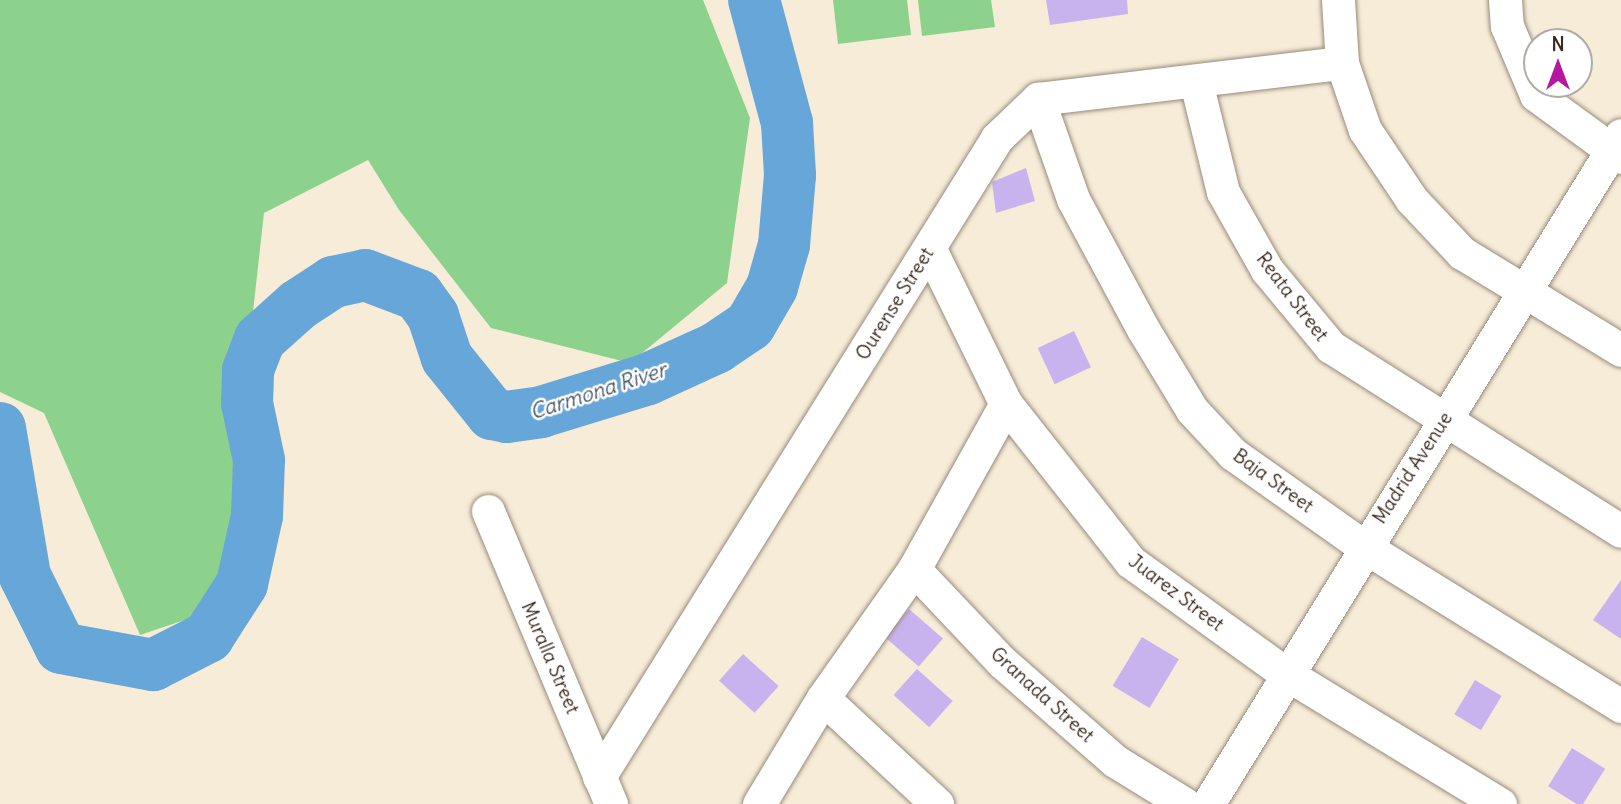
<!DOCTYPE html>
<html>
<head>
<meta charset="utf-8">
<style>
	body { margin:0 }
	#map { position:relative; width:1621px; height:804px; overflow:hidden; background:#f6ecd8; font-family:Delius,sans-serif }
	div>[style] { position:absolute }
	.green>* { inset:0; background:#8dd28c }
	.river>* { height:52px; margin:-26px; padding:0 26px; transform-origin:26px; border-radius:26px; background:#67a6d9 }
	.building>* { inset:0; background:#c9b3ee; transform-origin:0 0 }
	.roads { filter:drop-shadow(0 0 2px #988b7b) drop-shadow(0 0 2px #988b7b) }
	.minor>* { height:33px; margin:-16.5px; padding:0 16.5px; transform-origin:16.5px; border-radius:16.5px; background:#fff }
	span { translate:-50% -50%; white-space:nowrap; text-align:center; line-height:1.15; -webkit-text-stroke:5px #fff; paint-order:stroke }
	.street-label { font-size:19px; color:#3b2a1e }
	.water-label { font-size:21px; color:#4d5c69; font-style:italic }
	.north { position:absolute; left:1523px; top:28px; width:70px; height:70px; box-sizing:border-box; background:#fff; border:2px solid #b1aaa5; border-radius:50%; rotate:0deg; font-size:19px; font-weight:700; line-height:28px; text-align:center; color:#3b2a1e }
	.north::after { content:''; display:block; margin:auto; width:24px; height:32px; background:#b5179e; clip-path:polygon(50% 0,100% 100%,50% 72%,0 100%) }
</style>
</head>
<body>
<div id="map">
	<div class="green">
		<i style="clip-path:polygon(0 0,703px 0,750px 118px,727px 283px,630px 363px,491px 328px,399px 210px,368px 160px,264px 213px,252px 321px,252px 447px,233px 539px,229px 605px,140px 635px,44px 413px,0 392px)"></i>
		<i style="clip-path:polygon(833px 0,907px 0,911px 35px,838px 44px)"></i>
		<i style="clip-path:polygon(918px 0,991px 0,995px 27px,922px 36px)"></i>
	</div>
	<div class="river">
		<i style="left:0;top:428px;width:150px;rotate:80.4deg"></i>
		<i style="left:25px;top:576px;width:80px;rotate:63.4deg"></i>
		<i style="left:61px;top:648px;width:94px;rotate:10.5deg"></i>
		<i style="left:153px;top:665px;width:62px;rotate:-27deg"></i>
		<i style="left:208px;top:637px;width:63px;rotate:-57.3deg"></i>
		<i style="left:242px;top:584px;width:70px;rotate:-77.6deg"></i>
		<i style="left:257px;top:516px;width:56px;rotate:-88deg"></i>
		<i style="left:259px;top:460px;width:58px;rotate:-101.9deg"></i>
		<i style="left:247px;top:403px;width:33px;rotate:-88deg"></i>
		<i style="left:248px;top:370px;width:33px;rotate:-69deg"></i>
		<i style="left:260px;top:339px;width:51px;rotate:-41.8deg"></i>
		<i style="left:298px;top:305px;width:42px;rotate:-33.3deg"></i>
		<i style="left:333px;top:282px;width:33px;rotate:-12deg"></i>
		<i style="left:365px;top:275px;width:57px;rotate:20.7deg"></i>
		<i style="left:418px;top:295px;width:26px;rotate:54deg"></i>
		<i style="left:433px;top:316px;width:44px;rotate:71.6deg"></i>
		<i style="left:447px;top:358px;width:72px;rotate:51.2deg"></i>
		<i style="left:492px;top:414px;width:15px;rotate:11deg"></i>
		<i style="left:507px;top:417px;width:34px;rotate:-8deg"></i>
		<i style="left:541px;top:412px;width:112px;rotate:-17.1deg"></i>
		<i style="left:648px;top:379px;width:75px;rotate:-24.5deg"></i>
		<i style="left:716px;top:348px;width:41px;rotate:-34.1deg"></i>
		<i style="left:750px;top:325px;width:44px;rotate:-59.9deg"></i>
		<i style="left:772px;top:287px;width:44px;rotate:-74.1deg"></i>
		<i style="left:784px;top:245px;width:70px;rotate:-85.1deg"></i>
		<i style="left:790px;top:175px;width:52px;rotate:-93.3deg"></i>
		<i style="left:787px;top:123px;width:127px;rotate:-105deg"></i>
	</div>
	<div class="building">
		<i style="clip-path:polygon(1046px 0,1127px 0,1128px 14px,1050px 25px)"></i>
		<i style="clip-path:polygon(1026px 168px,1035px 201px,996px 213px,992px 182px)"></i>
		<i style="left:1074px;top:331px;width:40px;height:40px;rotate:65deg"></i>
		<i style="clip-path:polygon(1621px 580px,1621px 639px,1593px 620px)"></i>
		<i style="left:909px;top:609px;width:45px;height:37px;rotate:41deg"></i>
		<i style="left:1142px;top:637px;width:43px;height:57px;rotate:31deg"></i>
		<i style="left:743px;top:654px;width:48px;height:36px;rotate:42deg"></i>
		<i style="left:917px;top:669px;width:48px;height:35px;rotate:42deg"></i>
		<i style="left:1475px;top:680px;width:31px;height:40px;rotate:31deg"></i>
		<i style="left:1572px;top:748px;width:39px;height:45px;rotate:32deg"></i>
	</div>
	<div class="roads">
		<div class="minor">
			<i style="left:1338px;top:0;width:63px;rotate:86.4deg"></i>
			<i style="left:1342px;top:63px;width:71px;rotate:71.1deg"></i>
			<i style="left:1365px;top:130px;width:84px;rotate:56.1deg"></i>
			<i style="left:1412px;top:200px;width:73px;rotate:46.7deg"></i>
			<i style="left:1462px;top:253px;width:186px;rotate:31.4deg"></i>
			<i style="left:1505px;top:0;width:26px;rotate:86deg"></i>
			<i style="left:1507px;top:26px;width:75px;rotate:67.2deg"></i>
			<i style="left:1536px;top:95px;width:105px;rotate:36.1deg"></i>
			<i style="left:1196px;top:82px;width:113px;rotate:76.2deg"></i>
			<i style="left:1223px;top:192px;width:90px;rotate:60.6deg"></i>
			<i style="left:1267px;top:270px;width:100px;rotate:50.3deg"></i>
			<i style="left:1331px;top:347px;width:343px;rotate:32.4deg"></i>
			<i style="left:1038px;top:99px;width:106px;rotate:70.7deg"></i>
			<i style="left:1073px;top:199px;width:148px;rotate:61.7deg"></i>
			<i style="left:1143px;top:329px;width:95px;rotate:58.8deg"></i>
			<i style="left:1192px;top:410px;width:60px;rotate:47deg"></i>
			<i style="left:1233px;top:454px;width:159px;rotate:35.3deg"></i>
			<i style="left:1363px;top:546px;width:304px;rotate:31.8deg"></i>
			<i style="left:930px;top:249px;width:173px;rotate:63.9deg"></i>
			<i style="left:1006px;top:404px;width:201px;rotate:51.7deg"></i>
			<i style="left:1131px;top:562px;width:190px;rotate:35.8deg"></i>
			<i style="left:1285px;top:673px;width:252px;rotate:31.4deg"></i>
			<i style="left:488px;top:511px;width:318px;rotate:67.2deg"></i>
			<i style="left:914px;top:569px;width:128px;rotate:46.6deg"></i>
			<i style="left:1002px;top:662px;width:150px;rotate:41.2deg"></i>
			<i style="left:1115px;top:761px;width:82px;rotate:31.6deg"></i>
			<i style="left:823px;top:698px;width:156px;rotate:42.9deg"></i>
			<i style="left:599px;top:777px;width:753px;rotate:-58.08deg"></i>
			<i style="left:997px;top:138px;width:57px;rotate:-43.6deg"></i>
			<i style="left:1038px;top:99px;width:306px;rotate:-6.8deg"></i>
			<i style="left:759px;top:804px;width:124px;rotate:-58.9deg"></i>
			<i style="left:823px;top:698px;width:158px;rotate:-54.8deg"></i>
			<i style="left:914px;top:569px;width:189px;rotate:-60.9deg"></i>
			<i style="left:1208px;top:804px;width:786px;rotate:-58.31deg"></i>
		</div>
	</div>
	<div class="street-label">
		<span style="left:1292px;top:297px;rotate:53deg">Reata Street</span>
		<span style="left:895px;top:304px;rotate:-58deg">Ourense Street</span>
		<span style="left:1413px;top:468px;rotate:-57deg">Madrid Avenue</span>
		<span style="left:1273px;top:481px;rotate:36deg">Baja Street</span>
		<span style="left:1176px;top:593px;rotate:37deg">Juarez Street</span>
		<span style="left:550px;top:658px;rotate:67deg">Muralla Street</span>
		<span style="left:1042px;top:695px;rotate:42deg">Granada Street</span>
	</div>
	<div class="water-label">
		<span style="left:598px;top:391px;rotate:-18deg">Carmona River</span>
	</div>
	<div class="north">N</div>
</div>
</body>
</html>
